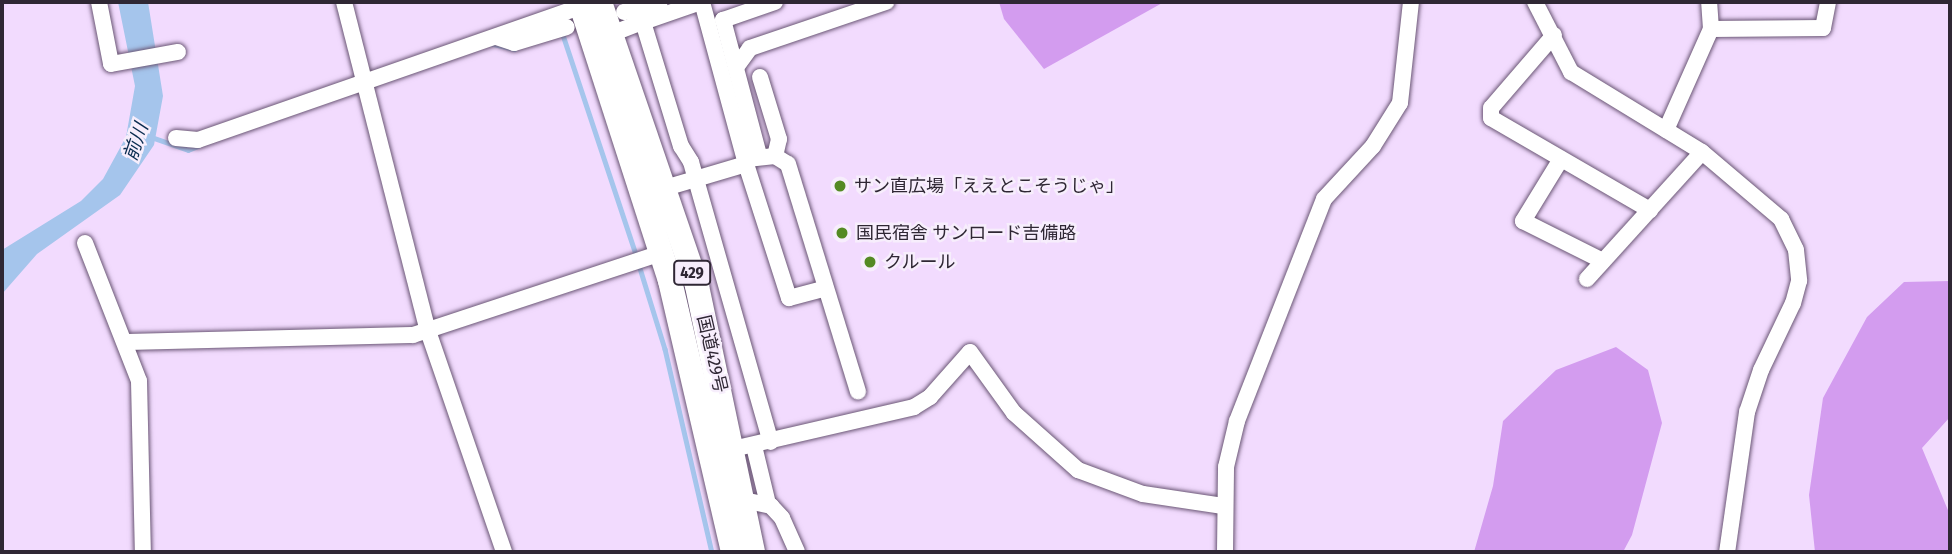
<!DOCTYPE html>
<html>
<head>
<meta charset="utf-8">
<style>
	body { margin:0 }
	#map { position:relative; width:1952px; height:554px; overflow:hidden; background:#f2dbfe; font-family:"Fira Sans Condensed","Noto Sans JP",sans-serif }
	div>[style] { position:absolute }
	.green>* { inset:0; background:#d39cef }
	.water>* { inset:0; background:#a5c5ec }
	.stream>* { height:4.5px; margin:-2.25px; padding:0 2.25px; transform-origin:2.25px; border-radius:2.25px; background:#a5c5ec }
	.roads { filter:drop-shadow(0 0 2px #6a5675) drop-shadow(0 0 2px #6a5675) }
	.minor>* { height:16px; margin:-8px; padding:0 8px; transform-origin:8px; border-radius:8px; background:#fff }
	.highway>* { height:24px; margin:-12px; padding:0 12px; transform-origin:12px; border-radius:12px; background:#fff }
	.dots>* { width:19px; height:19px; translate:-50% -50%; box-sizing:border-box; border:4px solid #f7eefc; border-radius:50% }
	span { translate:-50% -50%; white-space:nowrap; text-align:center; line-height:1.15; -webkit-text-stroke:5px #f7eefc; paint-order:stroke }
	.shield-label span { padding:2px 5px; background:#f7eefc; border:2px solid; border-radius:5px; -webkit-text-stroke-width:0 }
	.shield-label { font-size:16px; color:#2f2734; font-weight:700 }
	.poi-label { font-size:18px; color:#2f2734 }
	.left { translate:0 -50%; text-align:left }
	.street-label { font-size:18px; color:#2f2734 }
	.water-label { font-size:19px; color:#0a2c50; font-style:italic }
	.frame { position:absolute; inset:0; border:4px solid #2f2734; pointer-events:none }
</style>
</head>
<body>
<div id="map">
	<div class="green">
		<i style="clip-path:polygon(999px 2px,1164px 2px,1044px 69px,1004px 19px)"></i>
		<i style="clip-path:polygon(1950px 281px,1950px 417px,1922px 448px,1950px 515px,1950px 552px,1815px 552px,1809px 495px,1823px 398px,1867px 317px,1904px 282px)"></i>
		<i style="clip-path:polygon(1616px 347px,1648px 370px,1662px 423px,1632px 535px,1623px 552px,1474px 552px,1493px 486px,1503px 421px,1556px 370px)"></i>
	</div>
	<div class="water">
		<i style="clip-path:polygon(118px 2px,148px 2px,163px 96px,154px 145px,120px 195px,37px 254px,2px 294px,2px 250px,81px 201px,103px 179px,126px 137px,135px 86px)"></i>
	</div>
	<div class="stream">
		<i style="left:563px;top:35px;width:234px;rotate:71.6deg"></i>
		<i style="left:490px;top:43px;width:25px;rotate:14deg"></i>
		<i style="left:151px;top:137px;width:39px;rotate:19deg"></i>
		<i style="left:188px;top:150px;width:11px;rotate:-22deg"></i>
		<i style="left:639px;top:265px;width:88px;rotate:72.8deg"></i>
		<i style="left:665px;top:349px;width:208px;rotate:77deg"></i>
	</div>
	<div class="roads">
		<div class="minor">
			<i style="left:99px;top:2px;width:63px;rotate:79deg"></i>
			<i style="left:111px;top:64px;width:68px;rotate:-10.2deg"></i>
			<i style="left:344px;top:2px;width:340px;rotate:75.7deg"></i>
			<i style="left:428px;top:331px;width:234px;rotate:71deg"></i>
			<i style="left:701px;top:2px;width:61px;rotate:161deg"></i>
			<i style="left:643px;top:22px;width:130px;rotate:73deg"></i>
			<i style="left:681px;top:146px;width:19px;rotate:58deg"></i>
			<i style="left:691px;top:162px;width:291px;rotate:74.1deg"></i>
			<i style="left:702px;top:2px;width:168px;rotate:74.8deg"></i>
			<i style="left:746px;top:164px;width:141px;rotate:72.2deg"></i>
			<i style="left:789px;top:298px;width:38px;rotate:-15deg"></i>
			<i style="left:1535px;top:2px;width:79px;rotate:62.8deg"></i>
			<i style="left:1571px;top:72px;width:153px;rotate:31.4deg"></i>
			<i style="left:1702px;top:152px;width:104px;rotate:40.3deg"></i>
			<i style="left:1781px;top:219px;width:34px;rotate:64deg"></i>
			<i style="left:1796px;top:250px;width:31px;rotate:84deg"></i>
			<i style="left:1799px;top:281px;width:23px;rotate:105deg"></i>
			<i style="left:1793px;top:303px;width:74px;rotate:115.5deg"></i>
			<i style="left:1761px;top:370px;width:44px;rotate:108.4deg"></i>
			<i style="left:1747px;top:412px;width:141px;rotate:98.1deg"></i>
			<i style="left:624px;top:12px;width:36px;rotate:-10deg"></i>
			<i style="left:1711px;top:29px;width:112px;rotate:-0.5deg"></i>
			<i style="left:1823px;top:28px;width:26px;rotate:-79deg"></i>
			<i style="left:611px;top:34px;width:34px;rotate:-21deg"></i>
			<i style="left:1554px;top:35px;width:96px;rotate:130.8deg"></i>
			<i style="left:1491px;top:108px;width:10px;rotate:90deg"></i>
			<i style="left:1491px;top:118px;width:184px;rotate:30.1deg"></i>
			<i style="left:496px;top:37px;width:19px;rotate:18deg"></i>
			<i style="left:514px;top:43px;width:55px;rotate:-16.8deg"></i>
			<i style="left:737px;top:66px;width:22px;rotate:-54deg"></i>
			<i style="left:750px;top:48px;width:144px;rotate:-18.7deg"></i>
			<i style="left:760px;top:77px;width:65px;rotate:73deg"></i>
			<i style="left:779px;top:139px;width:17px;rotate:103deg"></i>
			<i style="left:1666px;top:130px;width:111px;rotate:-66deg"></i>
			<i style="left:1711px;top:29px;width:27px;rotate:-94deg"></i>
			<i style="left:176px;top:138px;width:22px;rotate:5deg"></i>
			<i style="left:198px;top:140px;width:413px;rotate:-19.2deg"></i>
			<i style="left:759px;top:155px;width:140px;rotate:-104.9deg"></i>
			<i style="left:723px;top:20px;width:55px;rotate:-19.1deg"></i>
			<i style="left:747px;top:159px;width:28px;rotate:-6deg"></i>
			<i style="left:775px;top:156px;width:15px;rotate:32deg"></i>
			<i style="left:788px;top:164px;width:238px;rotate:72.9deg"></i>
			<i style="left:1561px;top:159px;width:73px;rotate:121.5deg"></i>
			<i style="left:1523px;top:221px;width:89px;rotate:26.6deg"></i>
			<i style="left:655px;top:191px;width:95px;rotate:-16.5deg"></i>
			<i style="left:85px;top:243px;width:148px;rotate:68.6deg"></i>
			<i style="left:139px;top:381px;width:171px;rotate:88.7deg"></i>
			<i style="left:1587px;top:279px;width:171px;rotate:-47.8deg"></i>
			<i style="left:125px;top:342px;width:288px;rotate:-1.4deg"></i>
			<i style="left:413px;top:335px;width:261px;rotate:-18.3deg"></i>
			<i style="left:754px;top:446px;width:60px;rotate:76.4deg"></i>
			<i style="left:724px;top:451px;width:195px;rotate:-13deg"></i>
			<i style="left:914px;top:407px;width:19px;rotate:-32deg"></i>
			<i style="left:930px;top:397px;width:60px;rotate:-48.4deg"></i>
			<i style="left:970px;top:352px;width:75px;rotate:54.2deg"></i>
			<i style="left:1014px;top:413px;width:86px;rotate:41.7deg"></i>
			<i style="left:1078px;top:470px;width:69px;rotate:20.3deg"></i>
			<i style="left:1143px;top:494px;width:81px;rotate:8.5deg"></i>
			<i style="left:734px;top:498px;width:38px;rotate:12deg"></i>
			<i style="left:771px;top:506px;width:16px;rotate:47deg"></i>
			<i style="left:782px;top:518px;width:37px;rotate:66deg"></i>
			<i style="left:1225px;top:552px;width:85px;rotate:-89.3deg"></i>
			<i style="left:1226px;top:467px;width:47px;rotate:-76.6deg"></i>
			<i style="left:1237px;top:421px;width:238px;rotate:-68.6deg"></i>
			<i style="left:1324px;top:199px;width:72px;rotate:-47.2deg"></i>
			<i style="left:1373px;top:146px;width:51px;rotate:-57.9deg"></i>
			<i style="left:1400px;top:103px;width:102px;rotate:-83.8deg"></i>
		</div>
		<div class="highway">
			<i style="left:580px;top:2px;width:293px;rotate:72.1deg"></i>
			<i style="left:670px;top:281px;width:278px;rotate:76.9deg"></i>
			<i style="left:600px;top:2px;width:300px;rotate:71.1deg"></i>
			<i style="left:697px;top:286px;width:272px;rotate:78.1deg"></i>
		</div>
	</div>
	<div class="dots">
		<i style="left:840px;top:186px;background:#548a23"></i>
		<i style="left:842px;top:233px;background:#548a23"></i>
		<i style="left:870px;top:262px;background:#548a23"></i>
	</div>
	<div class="shield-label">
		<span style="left:692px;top:273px">429</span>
	</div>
	<div class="poi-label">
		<span class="left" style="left:854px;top:186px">サン直広場「ええとこそうじゃ」</span>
		<span class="left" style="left:856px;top:233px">国民宿舎 サンロード吉備路</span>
		<span class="left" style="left:884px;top:262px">クルール</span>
	</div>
	<div class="street-label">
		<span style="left:712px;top:354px;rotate:77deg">国道429号</span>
	</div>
	<div class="water-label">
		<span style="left:136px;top:142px;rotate:-71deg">前川</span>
	</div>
	<div class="frame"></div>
</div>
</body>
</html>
